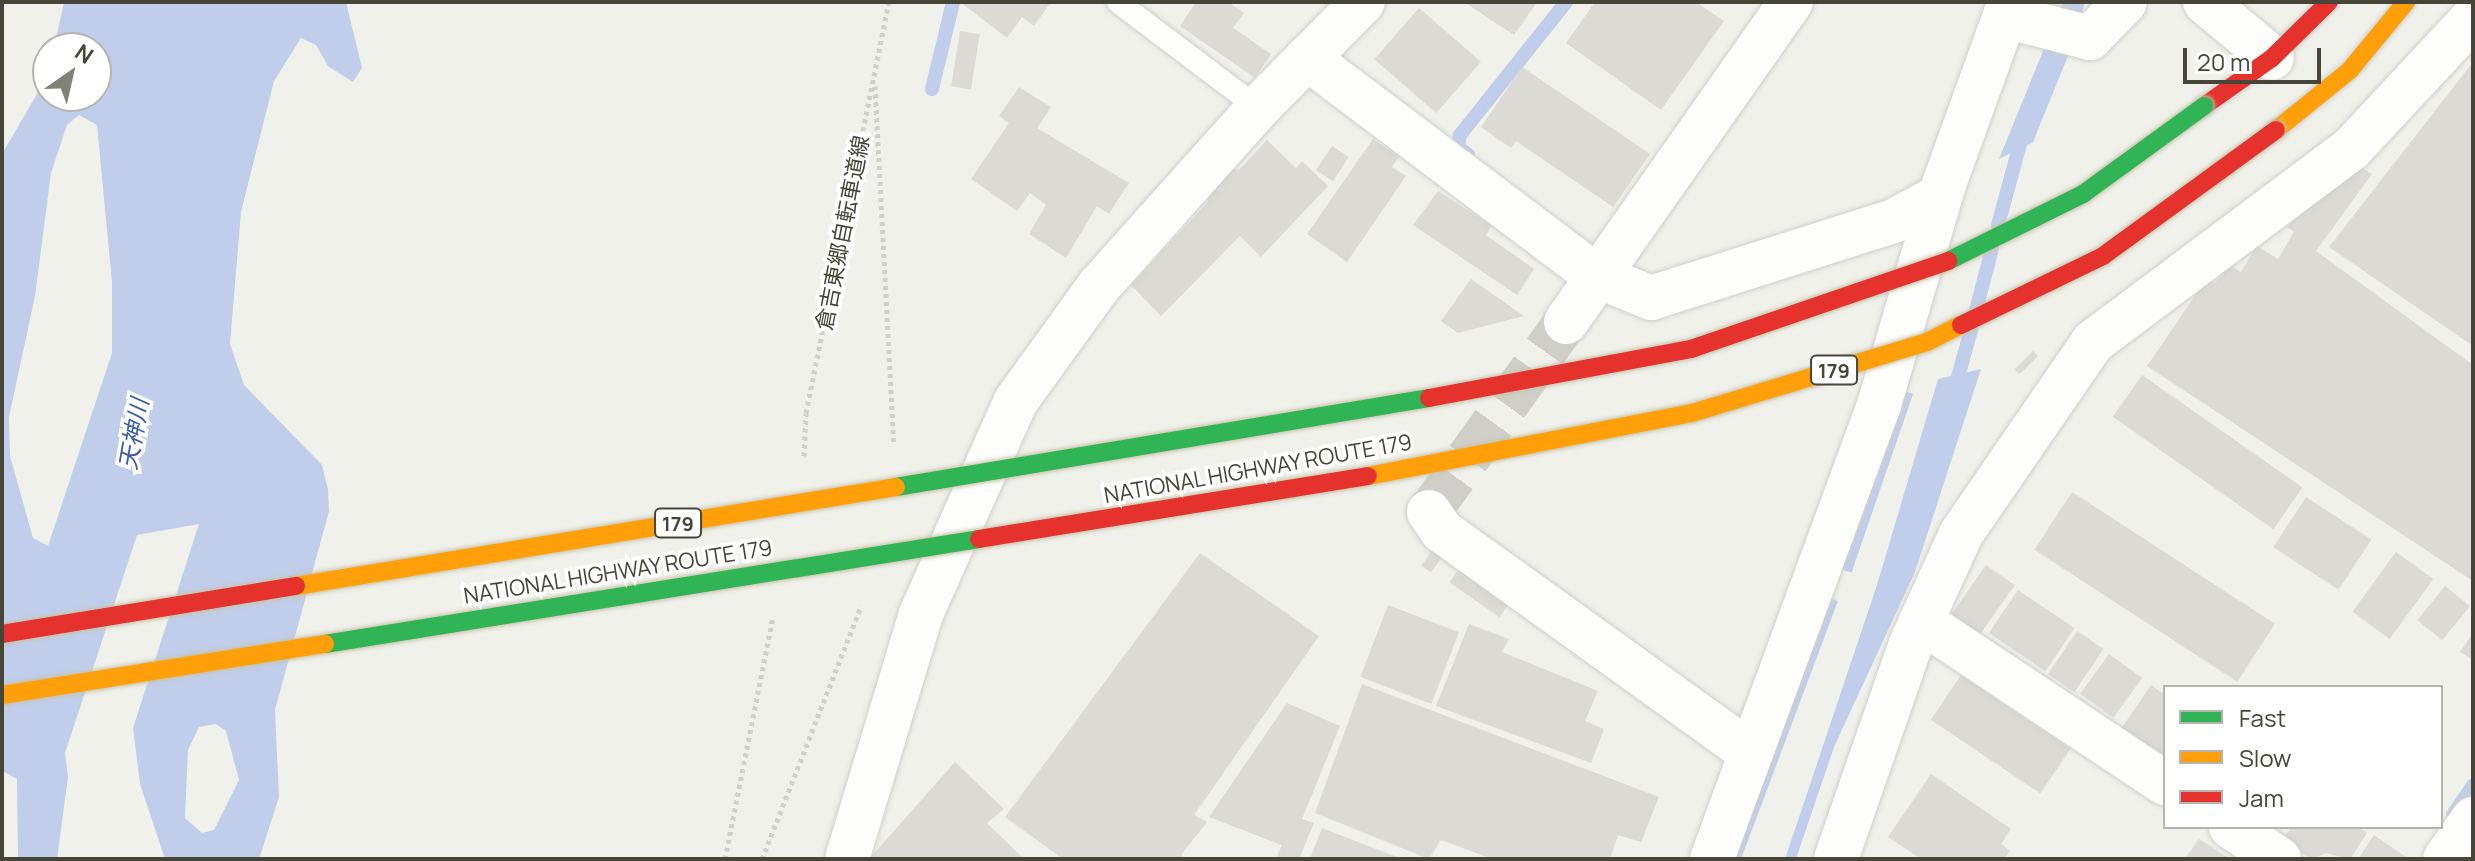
<!DOCTYPE html>
<html>
<head>
<meta charset="utf-8">
<style>
	body { margin:0 }
	#map { position:relative; width:2475px; height:861px; overflow:hidden; background:#f1f1ec; font-family:Manrope,"Noto Sans JP",sans-serif }
	div>[style] { position:absolute }
	.water>* { inset:0; background:#c0ceeb; transform-origin:0 0 }
	.stream>* { height:14px; margin:-7px; padding:0 7px; transform-origin:7px; border-radius:7px; background:#c0ceeb }
	.building>* { inset:0; background:#dbdad4; transform-origin:0 0 }
	.street-tunnel>* { height:44px; margin-top:-22px; transform-origin:0; background:repeating-linear-gradient(90deg,#cfcfc8 0 44px,transparent 0 66px) }
	.path>* { height:5px; margin-top:-2.5px; transform-origin:0; background:repeating-linear-gradient(90deg,#d1d1cb 0 4px,transparent 0 8px) }
	.roads { filter:drop-shadow(0 0 2px #cfcfca) drop-shadow(0 0 2px #cfcfca) }
	.lane>* { height:22px; margin:-11px; padding:0 11px; transform-origin:11px; border-radius:11px; background:#fdfdfc }
	.street>* { height:44px; margin:-22px; padding:0 22px; transform-origin:22px; border-radius:22px; background:#fdfdfc }
	.slow>* { height:18px; margin:-9px; padding:0 9px; transform-origin:9px; border-radius:9px; background:#ff9f0a }
	.jam>* { height:18px; margin:-9px; padding:0 9px; transform-origin:9px; border-radius:9px; background:#e5322d }
	.bridges { filter:drop-shadow(0 0 2px #c7c4a9) drop-shadow(0 0 2px #c7c4a9) }
	.fast-bridge>* { height:18px; margin:-9px; padding:0 9px; transform-origin:9px; border-radius:9px; background:#30b455 }
	.slow-bridge>* { height:18px; margin:-9px; padding:0 9px; transform-origin:9px; border-radius:9px; background:#ff9f0a }
	.jam-bridge>* { height:18px; margin:-9px; padding:0 9px; transform-origin:9px; border-radius:9px; background:#e5322d }
	span { translate:-50% -50%; white-space:nowrap; text-align:center; line-height:1.15; -webkit-text-stroke:7px #fff; paint-order:stroke }
	.shield-label span { padding:2px 6px; background:#fff; border:2px solid; border-radius:6px; -webkit-text-stroke-width:0 }
	.shield-label { font-size:20px; color:#474538; font-weight:700 }
	.street-label { font-size:22px; color:#474538 }
	.water-label { font-size:24px; color:#395cab; font-style:italic }
	.frame { position:absolute; inset:0; border:4px solid #474538; pointer-events:none }
	.legend { position:absolute; left:2163px; top:685px; width:280px; height:144px; box-sizing:border-box; background:#fff; border:2px solid #b5b5af; margin:0; padding:10px 14px; list-style:none; font-size:24px; color:#474538 }
	.legend li { display:flex; align-items:center; gap:16px; height:40px }
	.legend b { width:40px; border:2px solid #b5b5af }
	.north { position:absolute; left:32px; top:32px; width:80px; height:80px; box-sizing:border-box; background:#fff; border:2px solid #b5b5af; border-radius:50%; rotate:34deg; font-size:22px; font-weight:700; line-height:32px; text-align:center; color:#474538 }
	.north::after { content:''; display:block; margin:auto; width:28px; height:36px; background:#828177; clip-path:polygon(50% 0,100% 100%,50% 72%,0 100%) }
	.scale { position:absolute; left:2183px; top:48px; width:138px; height:36px; box-sizing:border-box; border:4px solid #474538; border-top:0; padding-left:10px; font-size:24px; line-height:28px; white-space:nowrap; color:#474538; -webkit-text-stroke:6px #fff; paint-order:stroke }
</style>
</head>
<body>
<div id="map">
	<div class="water">
		<i style="clip-path:polygon(evenodd,64px 2px,346px 2px,362px 68px,353px 82px,328px 66px,316px 45px,301px 38px,274px 81px,241px 212px,230px 344px,244px 385px,322px 465px,328px 489px,329px 511px,275px 710px,279px 797px,259px 859px,165px 859px,140px 784px,133px 728px,199px 524px,137px 535px,65px 753px,68px 777px,57px 859px,18px 859px,17px 779px,2px 771px,2px 154px,48px 75px,48px 96px,96px 96px,96px 48px,54px 48px,64px 2px,79px 115px,97px 125px,112px 282px,112px 353px,48px 546px,33px 538px,10px 456px,9px 417px,35px 296px,51px 173px,67px 125px,79px 115px,64px 2px,216px 724px,226px 731px,239px 780px,214px 830px,202px 833px,185px 818px,188px 750px,199px 727px,216px 724px)"></i>
		<i style="clip-path:polygon(2063px 2px,2085px 2px,2070px 51px,2033px 142px,1999px 159px)"></i>
		<i style="clip-path:polygon(1981px 369px,1915px 572px,1834px 747px,1796px 859px,1785px 859px,1877px 585px,1938px 379px)"></i>
		<i style="left:1913px;top:394px;width:189px;height:15px;rotate:109deg"></i>
		<i style="clip-path:polygon(1829px 598px,1838px 601px,1741px 859px,1729px 859px)"></i>
	</div>
	<div class="stream">
		<i style="left:932px;top:89px;width:89px;rotate:-76.4deg"></i>
		<i style="left:1468px;top:155px;width:13px;rotate:-141deg"></i>
		<i style="left:1458px;top:147px;width:12px;rotate:-81deg"></i>
		<i style="left:1460px;top:135px;width:170px;rotate:-51.4deg"></i>
		<i style="left:1998px;top:225px;width:95px;rotate:-74.8deg"></i>
		<i style="left:1976px;top:310px;width:63px;rotate:-75.3deg"></i>
		<i style="left:1954px;top:391px;width:63px;rotate:-74.4deg"></i>
		<i style="left:2453px;top:815px;width:36px;rotate:-56deg"></i>
	</div>
	<div class="building">
		<i style="clip-path:polygon(960px 2px,1051px 2px,1034px 26px,1022px 17px,1007px 38px)"></i>
		<i style="clip-path:polygon(1196px 2px,1228px 2px,1244px 13px,1233px 28px,1271px 54px,1255px 78px,1180px 26px)"></i>
		<i style="clip-path:polygon(1464px 2px,1537px 2px,1514px 35px)"></i>
		<i style="clip-path:polygon(1595px 2px,1696px 2px,1724px 21px,1661px 110px,1566px 43px)"></i>
		<i style="left:1419px;top:8px;width:82px;height:68px;rotate:41deg"></i>
		<i style="left:960px;top:31px;width:20px;height:56px;rotate:9deg"></i>
		<i style="clip-path:polygon(2473px 62px,2473px 346px,2329px 247px)"></i>
		<i style="clip-path:polygon(1522px 67px,1650px 154px,1613px 207px,1516px 141px,1511px 148px,1481px 127px)"></i>
		<i style="clip-path:polygon(1019px 87px,1051px 107px,1037px 128px,1129px 183px,1109px 214px,1097px 206px,1066px 258px,1029px 234px,1046px 205px,1030px 193px,1017px 211px,971px 179px,1009px 123px,999px 116px)"></i>
		<i style="clip-path:polygon(1373px 139px,1399px 157px,1392px 167px,1406px 176px,1347px 262px,1307px 234px)"></i>
		<i style="clip-path:polygon(1267px 140px,1296px 168px,1302px 161px,1328px 186px,1261px 257px,1240px 236px,1161px 316px,1131px 285px,1208px 202px,1208px 188px,1227px 169px,1239px 170px)"></i>
		<i style="left:1332px;top:146px;width:20px;height:29px;rotate:33deg"></i>
		<i style="clip-path:polygon(2357px 165px,2372px 174px,2316px 251px,2473px 365px,2473px 581px,2147px 366px,2207px 278px,2215px 283px,2229px 264px,2241px 272px,2257px 246px,2278px 259px,2294px 232px,2287px 227px)"></i>
		<i style="clip-path:polygon(1438px 191px,1492px 226px,1486px 235px,1534px 269px,1517px 295px,1413px 225px)"></i>
		<i style="clip-path:polygon(1471px 279px,1524px 316px,1458px 333px,1441px 321px)"></i>
		<i style="left:2033px;top:351px;width:7px;height:26px;rotate:45deg"></i>
		<i style="left:2142px;top:375px;width:196px;height:51px;rotate:35deg"></i>
		<i style="left:2072px;top:492px;width:242px;height:69px;rotate:33deg"></i>
		<i style="left:2306px;top:497px;width:78px;height:60px;rotate:33deg"></i>
		<i style="left:1435px;top:546px;width:12px;height:24px;rotate:35deg"></i>
		<i style="left:2396px;top:552px;width:46px;height:74px;rotate:36deg"></i>
		<i style="clip-path:polygon(1200px 553px,1319px 636px,1194px 815px,1207px 822px,1181px 855px,1186px 859px,1063px 859px,1005px 817px)"></i>
		<i style="left:1986px;top:565px;width:35px;height:68px;rotate:35deg"></i>
		<i style="left:1461px;top:566px;width:61px;height:20px;rotate:35deg"></i>
		<i style="left:2445px;top:586px;width:32px;height:44px;rotate:39deg"></i>
		<i style="left:2018px;top:590px;width:68px;height:52px;rotate:34deg"></i>
		<i style="left:1388px;top:605px;width:76px;height:77px;rotate:21deg"></i>
		<i style="clip-path:polygon(1469px 624px,1509px 639px,1502px 652px,1598px 691px,1585px 721px,1604px 729px,1591px 763px,1436px 706px)"></i>
		<i style="left:2077px;top:631px;width:32px;height:52px;rotate:34deg"></i>
		<i style="clip-path:polygon(2473px 633px,2473px 660px,2460px 652px)"></i>
		<i style="left:2109px;top:654px;width:41px;height:49px;rotate:36deg"></i>
		<i style="left:1961px;top:675px;width:132px;height:54px;rotate:34deg"></i>
		<i style="clip-path:polygon(1362px 684px,1659px 797px,1641px 842px,1618px 835px,1610px 859px,1492px 859px,1441px 840px,1429px 859px,1315px 813px)"></i>
		<i style="clip-path:polygon(2151px 685px,2165px 695px,2165px 759px,2121px 729px)"></i>
		<i style="clip-path:polygon(1287px 703px,1340px 726px,1302px 819px,1314px 823px,1299px 859px,1276px 859px,1282px 845px,1209px 817px)"></i>
		<i style="clip-path:polygon(955px 762px,1004px 809px,987px 823px,1024px 859px,869px 859px)"></i>
		<i style="clip-path:polygon(1931px 774px,2011px 829px,2001px 844px,2010px 851px,2004px 859px,1921px 859px,1888px 837px)"></i>
		<i style="clip-path:polygon(2291px 827px,2359px 827px,2367px 833px,2350px 859px,2326px 853px,2311px 859px,2282px 840px)"></i>
		<i style="clip-path:polygon(1322px 828px,1402px 859px,1310px 859px)"></i>
		<i style="clip-path:polygon(2374px 835px,2409px 859px,2358px 859px)"></i>
		<i style="clip-path:polygon(2199px 839px,2230px 859px,2185px 859px)"></i>
	</div>
	<div class="street-tunnel">
		<i style="left:1429px;top:512px;width:234px;rotate:-54.2deg"></i>
	</div>
	<div class="path">
		<i style="left:875px;top:86px;width:358px;rotate:87deg"></i>
		<i style="left:804px;top:456px;width:43px;rotate:-87.3deg"></i>
		<i style="left:806px;top:413px;width:419px;rotate:-78.6deg"></i>
		<i style="left:725px;top:859px;width:247px;rotate:-78.8deg"></i>
		<i style="left:762px;top:859px;width:272px;rotate:-68.6deg"></i>
	</div>
	<div class="roads">
		<div class="lane">
			<i style="left:1118px;top:2px;width:176px;rotate:37.1deg"></i>
		</div>
		<div class="street">
			<i style="left:2205px;top:2px;width:87px;rotate:39.9deg"></i>
			<i style="left:2005px;top:16px;width:88px;rotate:14.5deg"></i>
			<i style="left:2090px;top:38px;width:50px;rotate:-45.8deg"></i>
			<i style="left:1307px;top:58px;width:361px;rotate:37deg"></i>
			<i style="left:1595px;top:275px;width:61px;rotate:22.3deg"></i>
			<i style="left:1651px;top:298px;width:255px;rotate:-17.6deg"></i>
			<i style="left:1894px;top:221px;width:52px;rotate:-28.5deg"></i>
			<i style="left:1566px;top:322px;width:391px;rotate:-54.9deg"></i>
			<i style="left:1429px;top:512px;width:23px;rotate:56deg"></i>
			<i style="left:1442px;top:531px;width:380px;rotate:35.7deg"></i>
			<i style="left:1921px;top:621px;width:293px;rotate:33.6deg"></i>
			<i style="left:2231px;top:827px;width:58px;rotate:33.7deg"></i>
			<i style="left:847px;top:859px;width:256px;rotate:-73.2deg"></i>
			<i style="left:921px;top:614px;width:233px;rotate:-66deg"></i>
			<i style="left:1016px;top:401px;width:142px;rotate:-54.2deg"></i>
			<i style="left:1099px;top:286px;width:239px;rotate:-48.2deg"></i>
			<i style="left:1258px;top:108px;width:149px;rotate:-45.3deg"></i>
			<i style="left:1712px;top:859px;width:484px;rotate:-69.8deg"></i>
			<i style="left:1879px;top:405px;width:230px;rotate:-73.6deg"></i>
			<i style="left:1944px;top:184px;width:194px;rotate:-70.1deg"></i>
			<i style="left:1836px;top:859px;width:225px;rotate:-70.8deg"></i>
			<i style="left:1910px;top:646px;width:123px;rotate:-65.5deg"></i>
			<i style="left:1961px;top:534px;width:233px;rotate:-55.5deg"></i>
			<i style="left:2093px;top:342px;width:322px;rotate:-36.8deg"></i>
			<i style="left:2351px;top:149px;width:179px;rotate:-47deg"></i>
			<i style="left:2445px;top:859px;width:49px;rotate:-55deg"></i>
		</div>
		<div class="slow">
			<i style="left:2276px;top:130px;width:95px;rotate:-39deg"></i>
			<i style="left:2350px;top:70px;width:88px;rotate:-50.5deg"></i>
		</div>
		<div class="jam">
			<i style="left:2204px;top:106px;width:83px;rotate:-35.2deg"></i>
			<i style="left:2272px;top:58px;width:80px;rotate:-44.5deg"></i>
		</div>
	</div>
	<div class="bridges">
		<div class="fast-bridge">
			<i style="left:1948px;top:261px;width:151px;rotate:-26.4deg"></i>
			<i style="left:2083px;top:194px;width:150px;rotate:-36deg"></i>
			<i style="left:896px;top:487px;width:540px;rotate:-9.48deg"></i>
			<i style="left:325px;top:644px;width:662px;rotate:-9.12deg"></i>
		</div>
		<div class="slow-bridge">
			<i style="left:1368px;top:476px;width:330px;rotate:-11deg"></i>
			<i style="left:1692px;top:413px;width:245px;rotate:-16.8deg"></i>
			<i style="left:1927px;top:342px;width:38px;rotate:-27deg"></i>
			<i style="left:296px;top:586px;width:608px;rotate:-9.37deg"></i>
			<i style="left:2px;top:695px;width:327px;rotate:-9deg"></i>
		</div>
		<div class="jam-bridge">
			<i style="left:1961px;top:325px;width:158px;rotate:-25.9deg"></i>
			<i style="left:2103px;top:256px;width:214px;rotate:-36.1deg"></i>
			<i style="left:1429px;top:398px;width:267px;rotate:-10.6deg"></i>
			<i style="left:1691px;top:349px;width:272px;rotate:-18.9deg"></i>
			<i style="left:979px;top:539px;width:394px;rotate:-9.2deg"></i>
			<i style="left:2px;top:634px;width:298px;rotate:-9.3deg"></i>
		</div>
	</div>
	<div class="shield-label">
		<span style="left:1834px;top:370px">179</span>
		<span style="left:678px;top:523px">179</span>
	</div>
	<div class="street-label">
		<span style="left:843px;top:233px;rotate:-79deg">倉吉東郷自転車道線</span>
		<span style="left:1258px;top:469px;rotate:-10deg">NATIONAL HIGHWAY ROUTE 179</span>
		<span style="left:618px;top:572px;rotate:-9deg">NATIONAL HIGHWAY ROUTE 179</span>
	</div>
	<div class="water-label">
		<span style="left:133px;top:434px;rotate:-80deg">天神川</span>
	</div>
	<div class="frame"></div>
	<ul class="legend">
	<li><b style="height:10px;background:#30b455"></b>Fast</li>
	<li><b style="height:10px;background:#ff9f0a"></b>Slow</li>
	<li><b style="height:10px;background:#e5322d"></b>Jam</li>
	</ul>
	<div class="north">N</div>
	<div class="scale">20 m</div>
</div>
</body>
</html>
